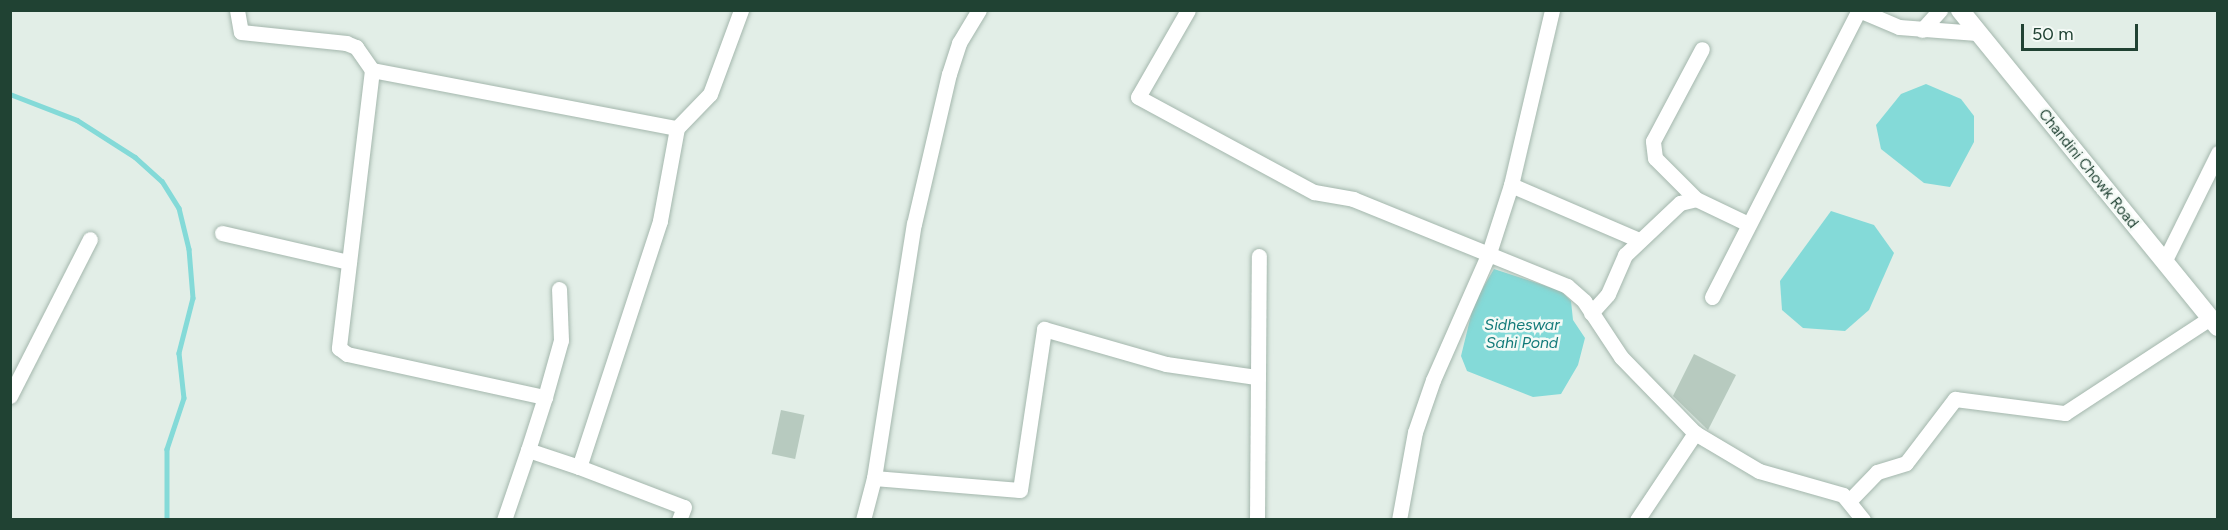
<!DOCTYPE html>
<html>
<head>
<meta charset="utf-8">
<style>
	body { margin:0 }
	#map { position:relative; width:2228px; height:530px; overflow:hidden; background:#e2eee7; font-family:Figtree,sans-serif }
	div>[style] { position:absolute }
	.water>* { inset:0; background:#84dad8 }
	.stream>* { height:4.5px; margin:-2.25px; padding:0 2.25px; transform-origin:2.25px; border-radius:2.25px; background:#84dad8 }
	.building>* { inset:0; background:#b7cabf; transform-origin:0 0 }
	.roads { filter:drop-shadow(0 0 2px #a4b7ad) drop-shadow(0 0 2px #a4b7ad) }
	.minor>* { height:15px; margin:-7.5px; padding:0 7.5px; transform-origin:7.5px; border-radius:7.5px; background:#fff }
	.tertiary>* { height:18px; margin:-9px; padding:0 9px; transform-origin:9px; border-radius:9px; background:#fff }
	span { translate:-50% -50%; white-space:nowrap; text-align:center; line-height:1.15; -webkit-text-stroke:5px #f4faf6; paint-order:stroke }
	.street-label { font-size:15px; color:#204233 }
	.water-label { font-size:16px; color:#127a79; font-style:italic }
	.frame { position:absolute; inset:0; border:12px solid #204233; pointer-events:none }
	.scale { position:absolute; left:2021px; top:24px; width:117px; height:27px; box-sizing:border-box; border:3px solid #204233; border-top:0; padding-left:8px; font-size:18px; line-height:21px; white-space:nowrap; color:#204233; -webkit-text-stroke:4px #f4faf6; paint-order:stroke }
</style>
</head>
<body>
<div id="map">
	<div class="water">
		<i style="clip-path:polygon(1926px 84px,1961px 99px,1974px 116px,1974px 142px,1950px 187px,1924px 183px,1881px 149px,1876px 125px,1901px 94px)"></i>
		<i style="clip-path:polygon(1831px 211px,1874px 225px,1894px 253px,1869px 310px,1845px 331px,1803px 328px,1782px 310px,1780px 281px)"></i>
		<i style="clip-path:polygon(1494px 269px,1561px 291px,1571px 301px,1573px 320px,1585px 338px,1578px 365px,1561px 394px,1533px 397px,1467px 371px,1461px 356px,1474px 303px)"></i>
	</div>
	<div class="stream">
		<i style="left:10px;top:94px;width:72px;rotate:21.2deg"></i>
		<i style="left:77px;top:120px;width:69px;rotate:32.5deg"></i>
		<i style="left:135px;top:157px;width:36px;rotate:42deg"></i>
		<i style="left:162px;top:181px;width:32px;rotate:58deg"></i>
		<i style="left:179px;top:208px;width:42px;rotate:76.3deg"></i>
		<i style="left:189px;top:249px;width:49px;rotate:85.3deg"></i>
		<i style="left:193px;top:298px;width:57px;rotate:104.3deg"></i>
		<i style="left:179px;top:353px;width:45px;rotate:83.7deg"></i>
		<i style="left:184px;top:398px;width:54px;rotate:108.4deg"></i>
		<i style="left:167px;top:449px;width:71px;rotate:90deg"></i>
	</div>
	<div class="building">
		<i style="clip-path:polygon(1694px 354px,1736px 375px,1708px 430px,1673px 396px)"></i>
		<i style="left:781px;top:410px;width:24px;height:45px;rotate:12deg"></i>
	</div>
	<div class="roads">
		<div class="minor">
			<i style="left:237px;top:10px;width:22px;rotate:80deg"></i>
			<i style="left:241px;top:32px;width:106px;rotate:6deg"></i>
			<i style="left:346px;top:43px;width:11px;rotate:22deg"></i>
			<i style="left:356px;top:47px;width:28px;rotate:55deg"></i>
			<i style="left:372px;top:70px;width:310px;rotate:10.8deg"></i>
			<i style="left:677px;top:128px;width:95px;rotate:100.4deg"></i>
			<i style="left:660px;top:221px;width:259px;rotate:108.2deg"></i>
			<i style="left:579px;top:467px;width:112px;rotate:20.9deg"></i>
			<i style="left:684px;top:507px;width:14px;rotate:111deg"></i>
			<i style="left:1188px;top:10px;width:100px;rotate:119.9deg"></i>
			<i style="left:1138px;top:97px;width:200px;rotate:28.4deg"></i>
			<i style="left:1314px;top:192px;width:40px;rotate:10deg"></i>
			<i style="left:1353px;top:199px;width:231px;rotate:22.1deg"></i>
			<i style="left:1567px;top:286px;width:23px;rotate:41deg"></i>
			<i style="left:1584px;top:301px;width:67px;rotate:56.5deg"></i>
			<i style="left:1621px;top:357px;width:106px;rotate:45.8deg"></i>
			<i style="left:1695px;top:433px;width:74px;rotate:30.7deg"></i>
			<i style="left:1759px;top:471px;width:87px;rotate:15.9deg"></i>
			<i style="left:1843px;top:495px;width:32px;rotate:51deg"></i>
			<i style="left:1922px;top:30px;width:27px;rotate:-48deg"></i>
			<i style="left:372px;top:70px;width:280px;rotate:96.8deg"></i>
			<i style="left:339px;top:348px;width:10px;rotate:37deg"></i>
			<i style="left:347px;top:354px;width:203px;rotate:12.3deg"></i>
			<i style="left:545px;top:397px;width:56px;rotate:107.8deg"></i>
			<i style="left:677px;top:128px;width:47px;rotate:-45.9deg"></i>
			<i style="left:710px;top:94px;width:90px;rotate:-69.7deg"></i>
			<i style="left:1511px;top:185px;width:139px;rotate:23.3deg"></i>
			<i style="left:1696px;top:199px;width:58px;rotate:-135deg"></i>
			<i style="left:1655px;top:158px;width:17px;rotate:-97deg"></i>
			<i style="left:1653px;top:141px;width:104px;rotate:-62deg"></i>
			<i style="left:222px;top:233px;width:130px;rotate:12.9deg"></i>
			<i style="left:2164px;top:262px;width:122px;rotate:-63.6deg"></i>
			<i style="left:1712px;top:297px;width:322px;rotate:-62.9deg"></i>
			<i style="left:1859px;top:10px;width:43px;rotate:23deg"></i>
			<i style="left:1899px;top:27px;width:78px;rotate:4.4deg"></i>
			<i style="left:1591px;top:313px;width:25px;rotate:-48deg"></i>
			<i style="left:1608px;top:294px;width:43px;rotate:-66.4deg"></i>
			<i style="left:1625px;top:255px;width:76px;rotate:-43.4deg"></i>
			<i style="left:1680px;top:203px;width:16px;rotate:-14deg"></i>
			<i style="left:1696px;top:199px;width:55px;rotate:25.6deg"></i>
			<i style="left:10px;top:396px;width:176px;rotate:-63deg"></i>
			<i style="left:545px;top:397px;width:59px;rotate:-74.3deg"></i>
			<i style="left:561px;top:340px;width:51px;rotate:-92.2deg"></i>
			<i style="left:874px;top:478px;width:146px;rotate:4.7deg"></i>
			<i style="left:1020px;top:490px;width:163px;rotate:-81.5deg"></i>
			<i style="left:1044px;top:329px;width:127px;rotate:16deg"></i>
			<i style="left:1166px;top:364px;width:91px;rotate:8.2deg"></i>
			<i style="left:1850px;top:500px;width:39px;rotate:-46deg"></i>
			<i style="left:1877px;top:472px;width:30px;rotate:-17deg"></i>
			<i style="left:1906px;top:463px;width:81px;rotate:-52.6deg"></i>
			<i style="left:1955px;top:399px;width:111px;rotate:7.3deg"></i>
			<i style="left:2065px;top:413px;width:173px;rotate:-33.2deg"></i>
			<i style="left:504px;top:520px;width:74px;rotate:-71.1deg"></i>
			<i style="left:528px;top:450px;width:54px;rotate:18.4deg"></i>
			<i style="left:863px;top:520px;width:43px;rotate:-75.3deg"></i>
			<i style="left:874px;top:478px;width:257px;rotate:-81.1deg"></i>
			<i style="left:914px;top:224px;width:154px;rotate:-76.9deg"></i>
			<i style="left:949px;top:74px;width:33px;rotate:-72deg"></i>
			<i style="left:959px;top:43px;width:39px;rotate:-59deg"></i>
			<i style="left:1257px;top:520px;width:264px;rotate:-89.6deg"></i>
			<i style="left:1399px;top:520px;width:89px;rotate:-79.7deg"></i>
			<i style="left:1415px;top:432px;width:55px;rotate:-70.9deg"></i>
			<i style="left:1433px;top:380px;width:139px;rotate:-66.2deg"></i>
			<i style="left:1489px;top:253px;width:71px;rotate:-72.1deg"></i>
			<i style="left:1511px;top:185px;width:180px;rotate:-76.8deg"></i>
			<i style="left:1637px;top:520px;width:105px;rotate:-56.3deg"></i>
		</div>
		<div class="tertiary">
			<i style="left:1960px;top:10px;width:409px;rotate:50.9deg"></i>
		</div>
	</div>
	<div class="street-label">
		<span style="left:2088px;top:169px;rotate:51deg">Chandini Chowk Road</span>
	</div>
	<div class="water-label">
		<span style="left:1522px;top:334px">Sidheswar<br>Sahi Pond</span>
	</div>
	<div class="frame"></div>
	<div class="scale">50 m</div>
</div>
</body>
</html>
